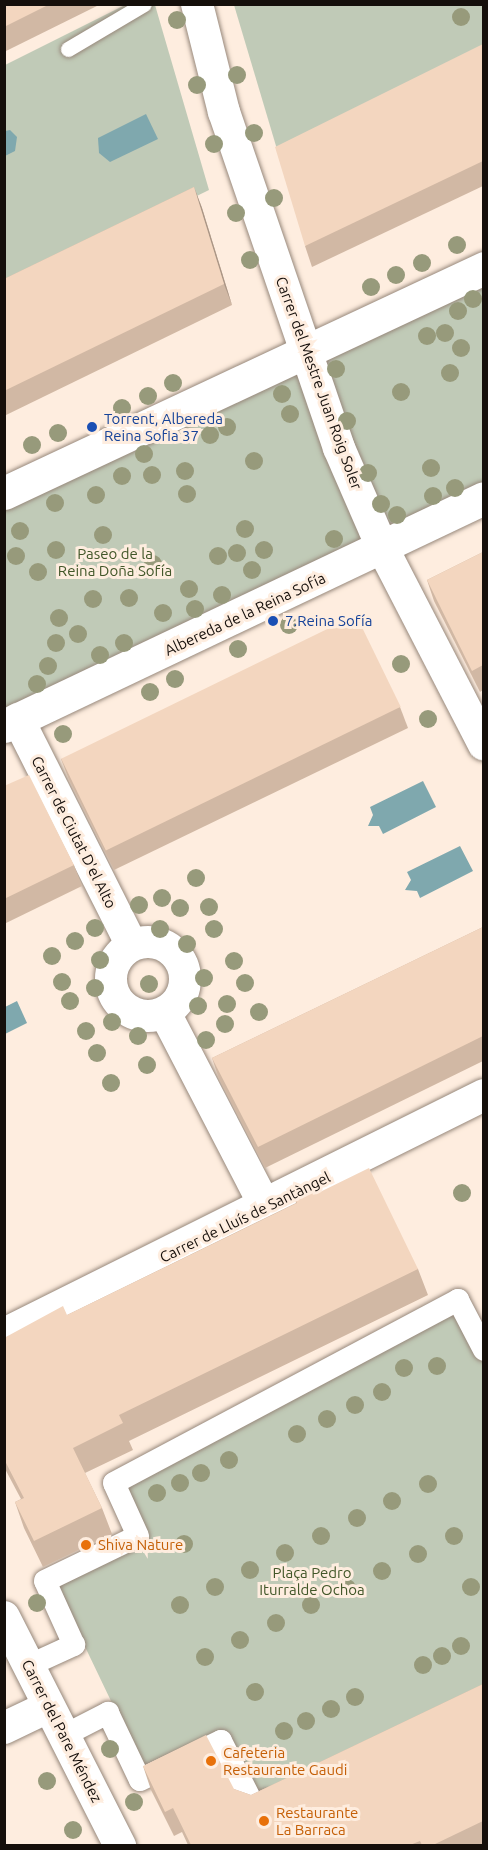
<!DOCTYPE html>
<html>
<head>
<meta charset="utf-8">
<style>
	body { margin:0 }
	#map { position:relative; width:488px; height:1850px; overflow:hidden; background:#feeddf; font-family:Ubuntu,sans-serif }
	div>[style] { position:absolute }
	.green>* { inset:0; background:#c0cab7 }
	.water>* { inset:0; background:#7fa8ae }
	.roads { filter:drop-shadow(0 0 2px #97887b) drop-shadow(0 0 2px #97887b) }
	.service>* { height:15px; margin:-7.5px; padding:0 7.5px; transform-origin:7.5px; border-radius:7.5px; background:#fff }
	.pedestrian>* { height:22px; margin:-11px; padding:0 11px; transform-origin:11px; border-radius:11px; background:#fff }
	.minor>* { height:32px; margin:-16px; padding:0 16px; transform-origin:16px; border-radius:16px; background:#fff }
	.minor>.ring { margin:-16px; padding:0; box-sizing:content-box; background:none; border:32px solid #fff; border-radius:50% }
	.tertiary>* { height:33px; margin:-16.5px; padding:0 16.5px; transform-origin:16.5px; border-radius:16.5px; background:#fff }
	.trees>* { width:18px; height:18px; margin:-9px; border-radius:50%; background:#979a7b }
	.wall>* { inset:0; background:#d1b8a4 }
	.shaded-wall>* { inset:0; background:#aa9686 }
	.building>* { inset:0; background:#f3d6bf; transform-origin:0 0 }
	.dots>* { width:16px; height:16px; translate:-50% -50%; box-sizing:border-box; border:3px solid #feeddf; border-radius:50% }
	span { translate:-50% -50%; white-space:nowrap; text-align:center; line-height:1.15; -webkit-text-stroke:6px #feeddf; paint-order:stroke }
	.street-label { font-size:15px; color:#150f0b }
	.transit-label { font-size:15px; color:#164399 }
	.left { translate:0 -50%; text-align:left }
	.park-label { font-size:15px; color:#425729 }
	.food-label { font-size:15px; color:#c56008 }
	.frame { position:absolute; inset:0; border:6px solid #150f0b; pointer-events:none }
</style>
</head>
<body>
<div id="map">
	<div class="green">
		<i style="clip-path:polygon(125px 5px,155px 5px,209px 190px,5px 290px,5px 65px)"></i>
		<i style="clip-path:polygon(234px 5px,483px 5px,483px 56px,279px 156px)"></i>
		<i style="clip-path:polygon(483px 276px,483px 493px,5px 731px,5px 498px)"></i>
		<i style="clip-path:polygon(459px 1309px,483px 1357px,483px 1688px,258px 1796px,145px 1772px,54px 1582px,145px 1539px,123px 1489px)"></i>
	</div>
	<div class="water">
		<i style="clip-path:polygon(146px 114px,158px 139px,110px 162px,99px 153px,98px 138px)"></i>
		<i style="clip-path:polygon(10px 130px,17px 137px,15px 151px,5px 156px,5px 131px)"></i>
		<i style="clip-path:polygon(423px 781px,436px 807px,383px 834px,379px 826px,368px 826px,373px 815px,370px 807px)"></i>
		<i style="clip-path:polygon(460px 846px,473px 871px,420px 898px,417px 891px,405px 890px,411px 880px,407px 872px)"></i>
		<i style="clip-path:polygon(17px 1001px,27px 1023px,5px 1034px,5px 1007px)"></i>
	</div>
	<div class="roads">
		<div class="service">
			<i style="left:68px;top:49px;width:88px;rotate:-30.6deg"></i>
		</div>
		<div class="pedestrian">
			<i style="left:28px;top:1666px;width:51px;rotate:-24.5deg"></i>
			<i style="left:74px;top:1645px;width:70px;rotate:-114.4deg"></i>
			<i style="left:45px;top:1581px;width:103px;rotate:-25.8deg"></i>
			<i style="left:138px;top:1536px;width:58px;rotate:-114.4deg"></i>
			<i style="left:114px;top:1483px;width:390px;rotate:-28deg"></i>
			<i style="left:458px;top:1300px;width:56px;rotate:62.5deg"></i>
			<i style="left:63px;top:1736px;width:51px;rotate:-27.1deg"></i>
			<i style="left:108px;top:1713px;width:74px;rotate:64.5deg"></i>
			<i style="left:140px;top:1780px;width:90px;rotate:-25.7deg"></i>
			<i style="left:221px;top:1741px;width:73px;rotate:63.1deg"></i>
			<i style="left:254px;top:1806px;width:14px;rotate:-25deg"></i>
		</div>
		<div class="minor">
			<i style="left:197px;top:4px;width:111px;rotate:76deg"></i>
			<i style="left:224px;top:112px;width:355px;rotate:71.1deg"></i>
			<i style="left:339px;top:448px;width:110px;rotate:66.5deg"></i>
			<i style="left:383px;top:549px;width:220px;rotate:62.7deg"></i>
			<i style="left:18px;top:719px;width:252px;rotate:63.3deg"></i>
			<i class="ring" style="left:111px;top:942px;width:42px;height:42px"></i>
			<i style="left:165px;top:1013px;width:220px;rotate:62.6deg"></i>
			<i style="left:4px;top:1334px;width:536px;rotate:-26.47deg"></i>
			<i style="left:4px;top:1617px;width:257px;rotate:63.1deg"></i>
			<i style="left:4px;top:1728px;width:49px;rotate:-25.5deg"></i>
		</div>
		<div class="tertiary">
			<i style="left:4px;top:493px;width:530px;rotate:-25.11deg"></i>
			<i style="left:4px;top:726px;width:531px;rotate:-25.41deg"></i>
		</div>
	</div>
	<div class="trees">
		<i style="left:461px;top:17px"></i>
		<i style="left:177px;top:20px"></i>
		<i style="left:237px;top:75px"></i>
		<i style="left:197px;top:85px"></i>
		<i style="left:254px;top:133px"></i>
		<i style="left:214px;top:144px"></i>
		<i style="left:274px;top:198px"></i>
		<i style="left:236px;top:213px"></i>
		<i style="left:457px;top:245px"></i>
		<i style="left:250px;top:260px"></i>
		<i style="left:422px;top:263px"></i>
		<i style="left:396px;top:275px"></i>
		<i style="left:371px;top:287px"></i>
		<i style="left:473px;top:299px"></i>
		<i style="left:458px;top:311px"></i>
		<i style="left:445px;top:333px"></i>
		<i style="left:427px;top:336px"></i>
		<i style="left:461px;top:348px"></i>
		<i style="left:336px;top:369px"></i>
		<i style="left:450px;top:373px"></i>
		<i style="left:173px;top:383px"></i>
		<i style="left:401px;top:392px"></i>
		<i style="left:282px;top:394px"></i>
		<i style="left:148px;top:396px"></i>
		<i style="left:122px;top:408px"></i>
		<i style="left:290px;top:414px"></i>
		<i style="left:347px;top:421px"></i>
		<i style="left:227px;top:427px"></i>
		<i style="left:58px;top:433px"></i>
		<i style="left:210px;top:435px"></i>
		<i style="left:32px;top:445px"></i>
		<i style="left:144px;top:454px"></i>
		<i style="left:254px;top:461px"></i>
		<i style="left:431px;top:468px"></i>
		<i style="left:185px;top:471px"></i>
		<i style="left:368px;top:473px"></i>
		<i style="left:152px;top:475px"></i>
		<i style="left:122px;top:476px"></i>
		<i style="left:455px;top:488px"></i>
		<i style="left:187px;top:494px"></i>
		<i style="left:96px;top:495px"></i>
		<i style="left:433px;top:496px"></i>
		<i style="left:55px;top:503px"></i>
		<i style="left:381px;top:504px"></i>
		<i style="left:397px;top:515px"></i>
		<i style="left:245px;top:529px"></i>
		<i style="left:20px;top:531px"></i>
		<i style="left:103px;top:535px"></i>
		<i style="left:334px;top:539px"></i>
		<i style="left:56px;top:550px"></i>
		<i style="left:264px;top:550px"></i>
		<i style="left:237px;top:553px"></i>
		<i style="left:16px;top:556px"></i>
		<i style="left:218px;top:556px"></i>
		<i style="left:153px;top:564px"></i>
		<i style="left:252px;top:570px"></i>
		<i style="left:38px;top:572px"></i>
		<i style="left:189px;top:589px"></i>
		<i style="left:222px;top:595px"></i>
		<i style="left:129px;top:598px"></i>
		<i style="left:93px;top:599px"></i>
		<i style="left:195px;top:609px"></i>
		<i style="left:163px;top:613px"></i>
		<i style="left:59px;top:618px"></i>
		<i style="left:289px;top:625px"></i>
		<i style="left:78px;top:634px"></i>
		<i style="left:56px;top:643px"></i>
		<i style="left:124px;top:643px"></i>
		<i style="left:238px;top:649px"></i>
		<i style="left:100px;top:655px"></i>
		<i style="left:401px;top:664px"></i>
		<i style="left:48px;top:666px"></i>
		<i style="left:175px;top:679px"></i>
		<i style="left:37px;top:684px"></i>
		<i style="left:150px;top:692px"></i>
		<i style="left:428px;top:719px"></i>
		<i style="left:63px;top:734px"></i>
		<i style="left:196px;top:878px"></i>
		<i style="left:162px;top:898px"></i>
		<i style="left:139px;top:905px"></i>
		<i style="left:209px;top:907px"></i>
		<i style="left:180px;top:908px"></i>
		<i style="left:95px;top:928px"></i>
		<i style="left:160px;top:929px"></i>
		<i style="left:214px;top:929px"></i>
		<i style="left:75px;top:941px"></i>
		<i style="left:187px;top:944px"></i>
		<i style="left:52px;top:956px"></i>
		<i style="left:100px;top:960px"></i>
		<i style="left:234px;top:961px"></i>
		<i style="left:204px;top:978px"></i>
		<i style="left:62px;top:982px"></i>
		<i style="left:245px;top:983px"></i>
		<i style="left:149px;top:984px"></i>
		<i style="left:95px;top:988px"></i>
		<i style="left:70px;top:1001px"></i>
		<i style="left:227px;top:1004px"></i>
		<i style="left:198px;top:1006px"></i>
		<i style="left:259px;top:1012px"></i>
		<i style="left:112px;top:1022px"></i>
		<i style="left:225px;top:1024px"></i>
		<i style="left:86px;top:1031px"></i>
		<i style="left:138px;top:1036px"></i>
		<i style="left:206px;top:1040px"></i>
		<i style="left:97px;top:1053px"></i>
		<i style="left:147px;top:1065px"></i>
		<i style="left:111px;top:1083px"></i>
		<i style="left:462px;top:1193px"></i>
		<i style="left:437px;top:1366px"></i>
		<i style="left:404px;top:1368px"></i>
		<i style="left:382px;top:1392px"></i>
		<i style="left:355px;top:1405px"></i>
		<i style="left:327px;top:1419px"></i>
		<i style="left:297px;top:1434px"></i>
		<i style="left:229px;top:1460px"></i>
		<i style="left:201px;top:1473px"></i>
		<i style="left:180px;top:1483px"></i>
		<i style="left:428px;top:1484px"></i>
		<i style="left:157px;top:1493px"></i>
		<i style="left:392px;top:1501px"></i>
		<i style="left:357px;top:1518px"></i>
		<i style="left:321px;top:1536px"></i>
		<i style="left:454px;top:1536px"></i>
		<i style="left:184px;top:1544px"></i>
		<i style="left:285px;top:1553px"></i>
		<i style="left:418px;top:1554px"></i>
		<i style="left:250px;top:1570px"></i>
		<i style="left:382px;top:1571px"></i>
		<i style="left:215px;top:1587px"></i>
		<i style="left:471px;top:1587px"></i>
		<i style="left:347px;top:1588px"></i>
		<i style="left:37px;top:1603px"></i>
		<i style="left:180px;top:1605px"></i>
		<i style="left:311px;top:1605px"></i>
		<i style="left:276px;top:1623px"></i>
		<i style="left:240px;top:1640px"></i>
		<i style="left:461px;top:1646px"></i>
		<i style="left:442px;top:1656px"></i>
		<i style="left:205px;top:1657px"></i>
		<i style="left:423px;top:1665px"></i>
		<i style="left:255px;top:1692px"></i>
		<i style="left:355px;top:1697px"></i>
		<i style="left:331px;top:1709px"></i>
		<i style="left:306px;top:1721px"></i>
		<i style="left:284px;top:1731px"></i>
		<i style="left:110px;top:1749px"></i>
		<i style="left:47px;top:1781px"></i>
		<i style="left:134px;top:1802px"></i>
		<i style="left:73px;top:1830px"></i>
	</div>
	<div class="wall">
		<i style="clip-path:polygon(4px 4px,101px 4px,4px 52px)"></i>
		<i style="clip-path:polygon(483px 44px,483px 186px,312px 267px,305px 246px)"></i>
		<i style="clip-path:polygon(194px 187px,202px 208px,232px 305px,4px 416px,4px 279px)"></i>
		<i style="clip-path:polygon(483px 552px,483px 690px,480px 692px,434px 601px,427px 580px)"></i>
		<i style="clip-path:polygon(400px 707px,408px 728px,114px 870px,69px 780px,61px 759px)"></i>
		<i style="clip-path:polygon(4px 786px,74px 865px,82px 886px,4px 924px)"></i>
		<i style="clip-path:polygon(483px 927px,483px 1061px,265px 1168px,219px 1079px,212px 1058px)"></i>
		<i style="clip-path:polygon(320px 1192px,418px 1269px,428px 1295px,129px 1441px,133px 1450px,85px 1473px,102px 1508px,112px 1534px,43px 1567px,24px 1528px,15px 1502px,21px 1499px,4px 1467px,4px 1338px,67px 1315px,296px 1203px,293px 1194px)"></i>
		<i style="clip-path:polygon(483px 1684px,483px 1845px,188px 1845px,182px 1832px,174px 1836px,151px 1790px,143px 1766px,234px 1789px,251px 1795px)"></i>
	</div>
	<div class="shaded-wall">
		<i style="clip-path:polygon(194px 187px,202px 208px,232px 305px,224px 284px)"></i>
	</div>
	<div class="building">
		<i style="clip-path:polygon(4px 4px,50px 4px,4px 27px)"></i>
		<i style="clip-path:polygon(483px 44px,483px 161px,305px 246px,275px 147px)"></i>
		<i style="clip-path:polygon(194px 187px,224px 284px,4px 391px,4px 279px)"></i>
		<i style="clip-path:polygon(483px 552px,483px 665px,472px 671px,427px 580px)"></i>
		<i style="left:356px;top:615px;width:102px;height:328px;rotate:64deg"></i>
		<i style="clip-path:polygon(29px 775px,74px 865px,4px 899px,4px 786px)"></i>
		<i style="clip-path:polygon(483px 927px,483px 1036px,258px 1147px,212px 1058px)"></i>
		<i style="clip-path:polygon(369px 1168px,418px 1269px,119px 1415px,123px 1423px,73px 1448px,102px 1508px,34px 1541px,15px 1502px,24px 1498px,4px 1459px,4px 1338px,63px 1306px,67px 1315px,297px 1203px,293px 1194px,316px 1183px,320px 1192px)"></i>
		<i style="clip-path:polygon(483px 1684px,483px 1821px,433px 1845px,422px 1845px,420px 1841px,410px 1845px,191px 1845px,173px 1808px,165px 1812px,143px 1766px,206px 1735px,234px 1789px,251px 1795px)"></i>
	</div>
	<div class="dots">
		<i style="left:92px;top:427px;background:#1a4fb4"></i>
		<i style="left:273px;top:621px;background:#1a4fb4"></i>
		<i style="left:86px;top:1545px;background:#e8710a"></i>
		<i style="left:211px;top:1761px;background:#e8710a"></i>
		<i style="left:264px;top:1821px;background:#e8710a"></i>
	</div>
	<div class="street-label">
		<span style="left:319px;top:383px;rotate:70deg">Carrer del Mestre Juan Roig Soler</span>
		<span style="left:245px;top:614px;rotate:-25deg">Albereda de la Reina Sofía</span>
		<span style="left:74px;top:832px;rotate:63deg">Carrer de Ciutat D'el Alto</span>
		<span style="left:245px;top:1217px;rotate:-26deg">Carrer de Lluís de Santàngel</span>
		<span style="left:62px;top:1731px;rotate:63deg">Carrer del Pare Méndez</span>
	</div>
	<div class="transit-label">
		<span class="left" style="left:104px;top:427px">Torrent, Albereda<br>Reina Sofia 37</span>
		<span class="left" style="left:285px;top:621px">7.Reina Sofía</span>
	</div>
	<div class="park-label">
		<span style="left:115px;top:562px">Paseo de la<br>Reina Doña Sofía</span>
		<span style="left:312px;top:1581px">Plaça Pedro<br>Iturralde Ochoa</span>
	</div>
	<div class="food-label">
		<span class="left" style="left:98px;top:1545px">Shiva Nature</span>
		<span class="left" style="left:223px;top:1761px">Cafeteria<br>Restaurante Gaudi</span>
		<span class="left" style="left:276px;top:1821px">Restaurante<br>La Barraca</span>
	</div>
	<div class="frame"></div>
</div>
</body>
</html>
